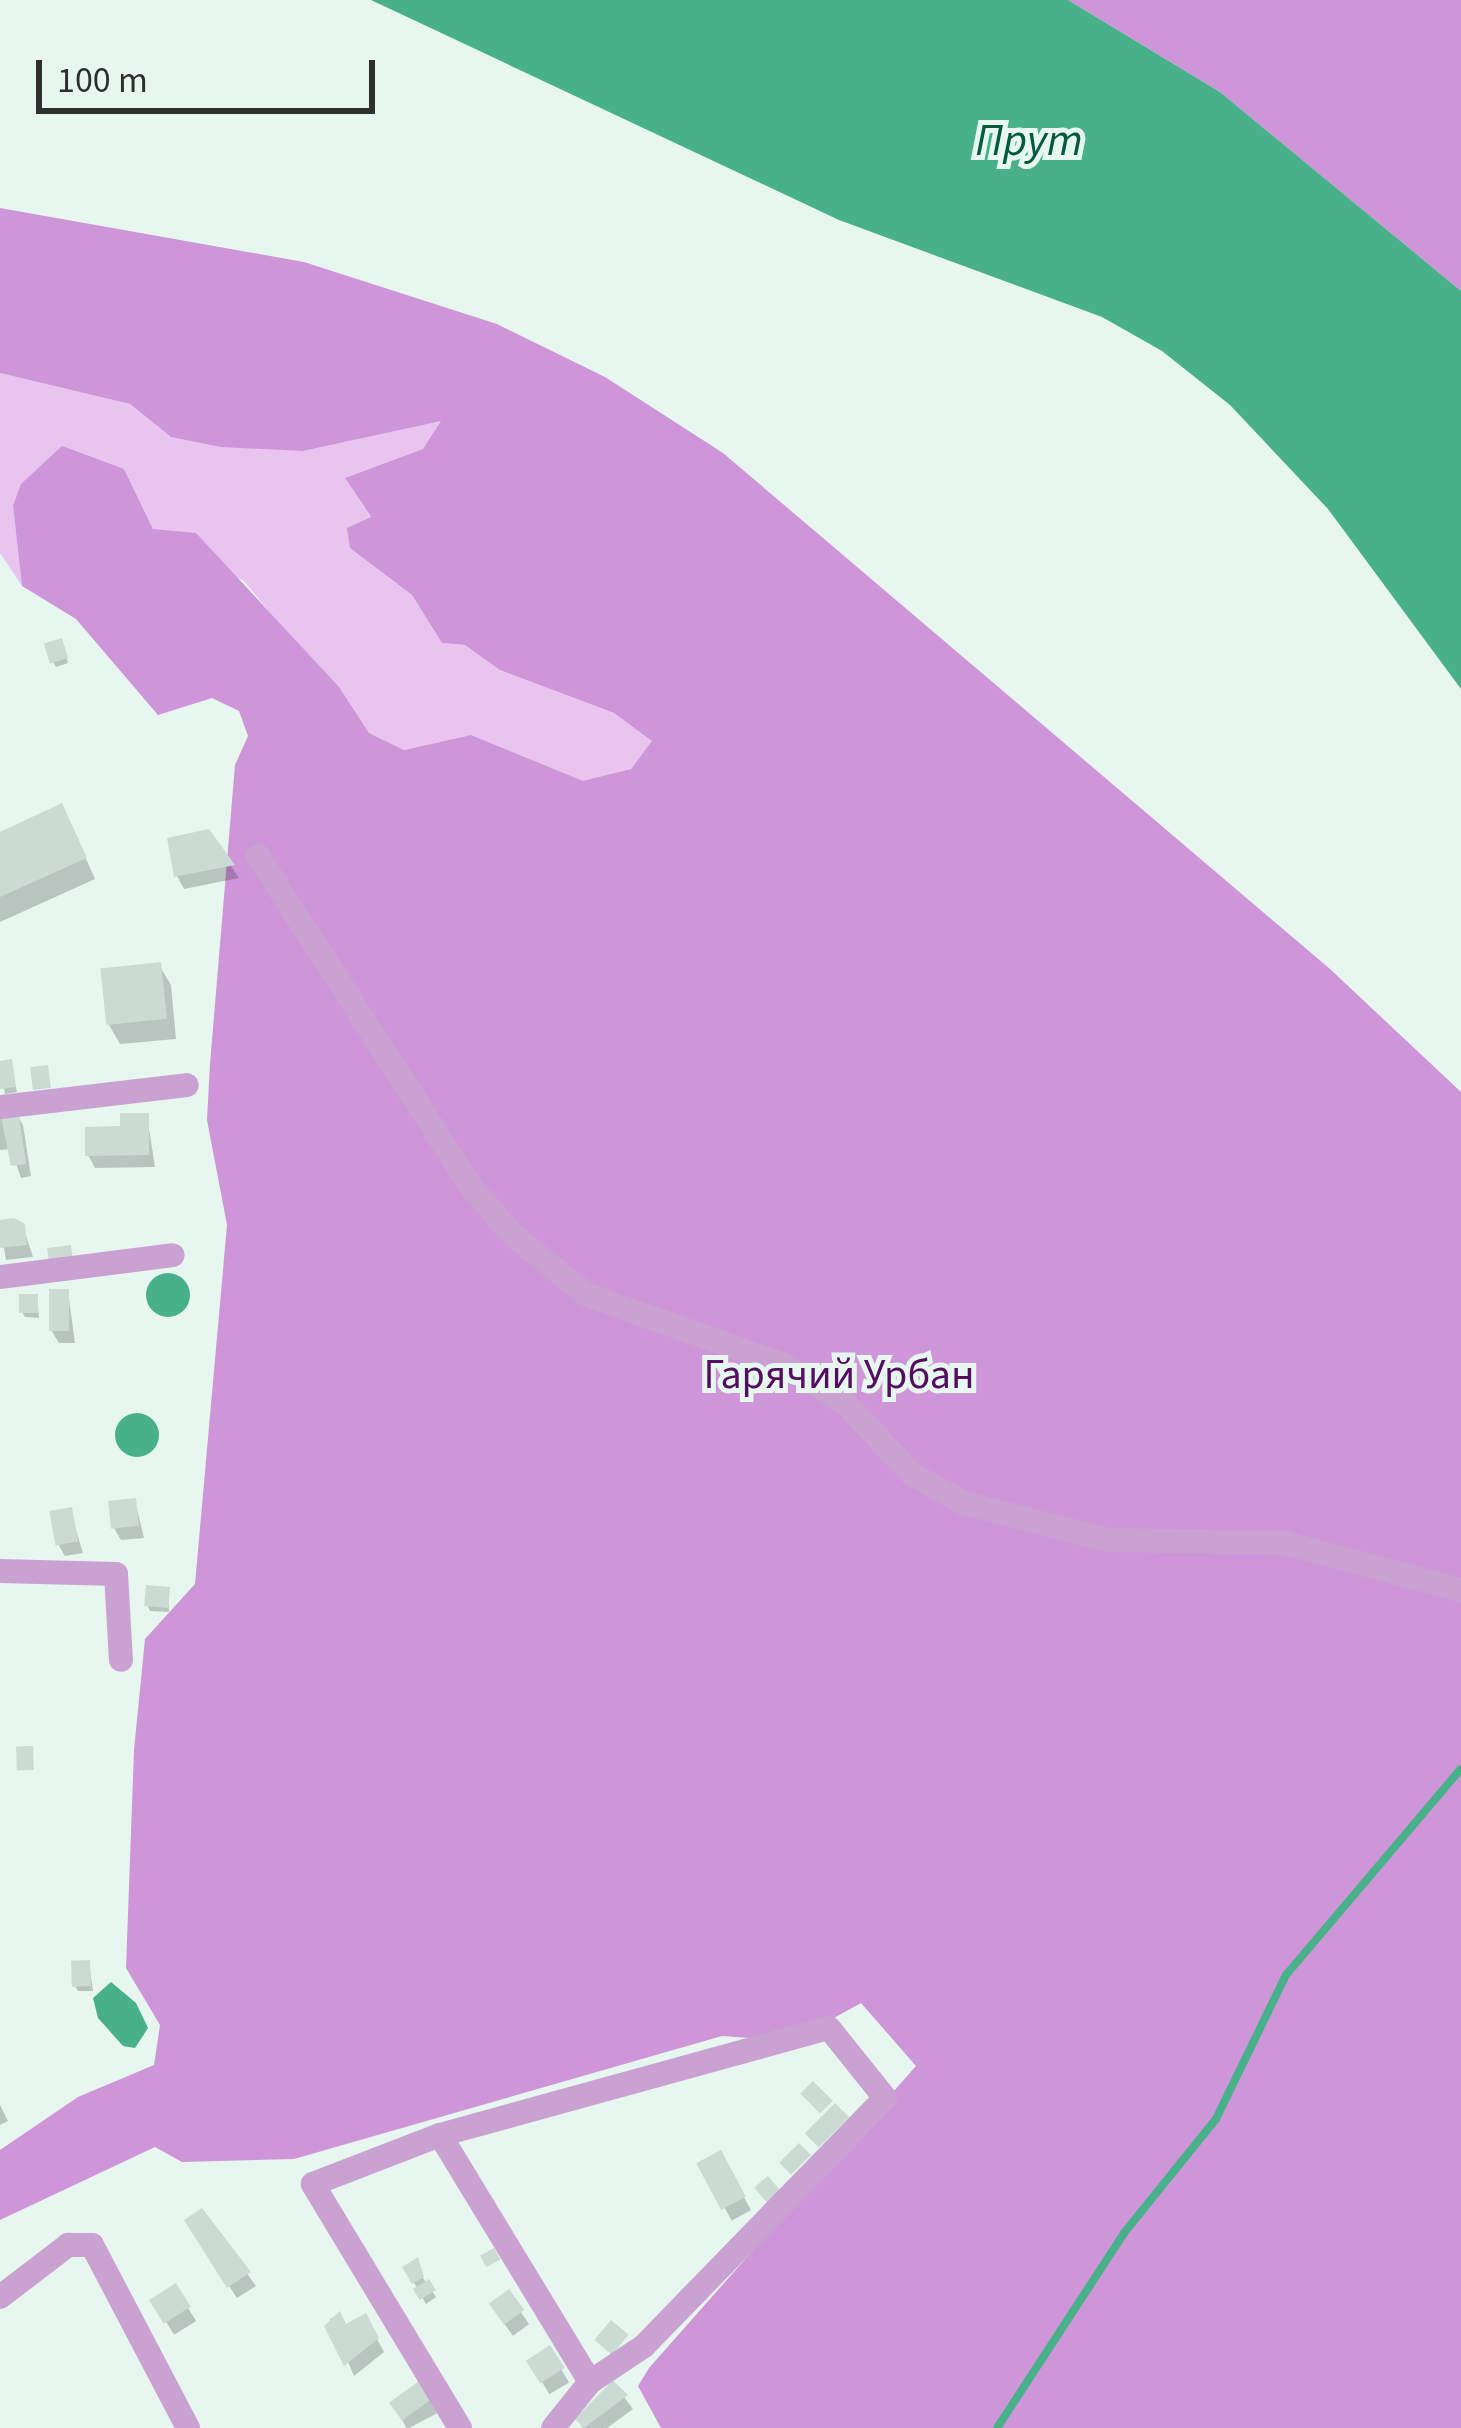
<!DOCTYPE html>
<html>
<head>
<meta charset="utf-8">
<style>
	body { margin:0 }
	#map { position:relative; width:1461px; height:2428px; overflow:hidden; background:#e7f6ef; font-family:"Source Sans 3",sans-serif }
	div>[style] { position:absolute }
	.green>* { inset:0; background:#e8c4ef }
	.forest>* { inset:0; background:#ce95d9 }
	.water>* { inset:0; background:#49b189 }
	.round { border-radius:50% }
	.shadow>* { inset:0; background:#0003; transform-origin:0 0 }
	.stream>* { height:8px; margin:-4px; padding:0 4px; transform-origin:4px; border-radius:4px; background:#49b189 }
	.building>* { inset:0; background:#cbdad2; transform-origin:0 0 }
	.minor>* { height:24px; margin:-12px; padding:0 12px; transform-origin:12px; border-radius:12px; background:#caa2d1 }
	span { translate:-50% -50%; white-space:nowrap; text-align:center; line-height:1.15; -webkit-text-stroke:10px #e7f6ef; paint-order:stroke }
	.park-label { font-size:42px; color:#540d61 }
	.water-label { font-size:45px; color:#035a40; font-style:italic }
	.scale { position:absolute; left:36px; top:60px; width:339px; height:54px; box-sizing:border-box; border:6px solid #2c312f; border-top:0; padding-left:15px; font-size:36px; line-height:42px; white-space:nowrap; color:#2c312f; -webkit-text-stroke:9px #e7f6ef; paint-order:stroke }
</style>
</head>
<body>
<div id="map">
	<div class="green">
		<i style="clip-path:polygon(0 373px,130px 404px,171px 437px,303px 451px,443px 420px,423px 449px,345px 478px,371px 518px,350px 548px,412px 595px,442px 643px,465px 645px,501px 670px,614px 713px,653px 741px,631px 769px,583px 782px,471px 735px,404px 750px,369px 733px,244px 581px,153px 529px,124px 469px,13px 506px,22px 586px,0 553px)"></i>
	</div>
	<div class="forest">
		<i style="clip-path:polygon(1068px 0,1461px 0,1461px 291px,1220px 92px)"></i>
		<i style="clip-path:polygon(0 208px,304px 262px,497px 324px,605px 377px,723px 453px,1330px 969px,1461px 1092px,1461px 2428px,661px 2428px,638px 2386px,649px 2368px,916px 2066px,861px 2003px,792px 2041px,722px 2036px,294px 2159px,182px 2162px,155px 2147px,0 2220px,0 2150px,78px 2097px,154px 2065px,160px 2025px,126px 1968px,134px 1750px,145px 1639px,195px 1584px,227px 1225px,207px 1120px,210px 1064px,235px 765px,248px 736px,239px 711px,212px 698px,158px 715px,76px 619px,22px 586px,13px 506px,21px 484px,62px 446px,124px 469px,153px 529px,196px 533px,339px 687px,369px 733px,404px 750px,471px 735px,583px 781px,631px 769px,652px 741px,614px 713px,500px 670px,465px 645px,442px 643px,412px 595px,350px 548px,347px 528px,371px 517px,345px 478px,423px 449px,441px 421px,303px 451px,221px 447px,171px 437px,130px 404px,0 373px)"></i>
	</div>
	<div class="water">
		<i style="clip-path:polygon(371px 0,1068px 0,1220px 92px,1461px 291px,1461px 689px,1328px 509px,1230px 405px,1162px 351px,1102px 317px,839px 220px)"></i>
		<i class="round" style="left:146px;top:1273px;width:44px;height:44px"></i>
		<i class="round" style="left:115px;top:1413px;width:44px;height:44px"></i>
		<i style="clip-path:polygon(111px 1982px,136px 2003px,148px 2028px,135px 2048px,123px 2046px,98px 2018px,93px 1998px)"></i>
	</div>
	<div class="shadow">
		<i style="clip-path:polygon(64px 646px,68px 663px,56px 667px,53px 662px)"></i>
		<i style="clip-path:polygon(72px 827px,95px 879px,0 922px,0 835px)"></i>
		<i style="clip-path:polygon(208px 833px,239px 878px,184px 889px,177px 876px)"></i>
		<i style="clip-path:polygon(159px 965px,171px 985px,176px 1039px,120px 1044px,109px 1025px)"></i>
		<i style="clip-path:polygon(10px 1062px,17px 1092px,5px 1094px,0 1064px)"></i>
		<i style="clip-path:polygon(16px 1113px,23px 1125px,31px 1176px,21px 1178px,11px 1149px,0 1150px,0 1115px)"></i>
		<i style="clip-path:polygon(147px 1116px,155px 1167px,95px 1168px,88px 1155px)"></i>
		<i style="clip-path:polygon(0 1224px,23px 1227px,33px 1257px,6px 1260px)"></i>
		<i style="clip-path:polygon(68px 1292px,75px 1343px,59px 1343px,51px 1330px)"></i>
		<i style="clip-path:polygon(37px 1297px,39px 1318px,25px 1317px,22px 1312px)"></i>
		<i style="clip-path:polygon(135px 1501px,144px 1538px,121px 1540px,114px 1528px)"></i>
		<i style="clip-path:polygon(70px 1511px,83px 1553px,65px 1556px,58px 1544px)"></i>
		<i style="clip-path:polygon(168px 1590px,169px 1612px,150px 1611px,147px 1605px)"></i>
		<i style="clip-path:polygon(89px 1963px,93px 1991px,78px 1991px,75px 1986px)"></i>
		<i style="clip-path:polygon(0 2105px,8px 2121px,0 2125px)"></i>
		<i style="left:720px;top:2154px;width:64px;height:22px;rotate:61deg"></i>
		<i style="clip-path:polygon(202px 2212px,256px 2286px,237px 2298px,195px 2234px)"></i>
		<i style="clip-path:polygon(414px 2265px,436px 2297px,426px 2304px,406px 2268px)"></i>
		<i style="left:175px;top:2287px;width:40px;height:26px;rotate:58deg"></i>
		<i style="clip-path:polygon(508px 2293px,529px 2324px,513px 2336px,499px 2316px)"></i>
		<i style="clip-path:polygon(338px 2315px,346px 2327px,365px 2317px,384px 2352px,354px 2376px,330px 2319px)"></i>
		<i style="left:549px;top:2349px;width:39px;height:23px;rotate:59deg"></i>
		<i style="clip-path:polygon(614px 2384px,633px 2409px,607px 2428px,583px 2428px,578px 2420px)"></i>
		<i style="left:430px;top:2400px;width:15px;height:34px;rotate:62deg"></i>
	</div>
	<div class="stream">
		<i style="left:997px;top:2428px;width:233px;rotate:-56.9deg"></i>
		<i style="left:1124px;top:2233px;width:146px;rotate:-51.1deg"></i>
		<i style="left:1216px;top:2119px;width:160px;rotate:-64.1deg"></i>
		<i style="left:1286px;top:1975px;width:270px;rotate:-49.7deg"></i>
	</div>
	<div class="building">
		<i style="left:62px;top:638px;width:21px;height:19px;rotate:73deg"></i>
		<i style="clip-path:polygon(62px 803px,87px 858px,0 897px,0 832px)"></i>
		<i style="clip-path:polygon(209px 829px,235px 865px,174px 877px,167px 838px)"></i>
		<i style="left:161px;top:962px;width:57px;height:61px;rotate:84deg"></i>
		<i style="clip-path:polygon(12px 1059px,16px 1087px,0 1089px,0 1061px)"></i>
		<i style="left:48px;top:1065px;width:23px;height:18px;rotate:83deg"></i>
		<i style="clip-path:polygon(18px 1109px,26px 1164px,11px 1166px,0 1112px)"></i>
		<i style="clip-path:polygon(120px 1113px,149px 1113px,149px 1155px,85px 1156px,85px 1127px,120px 1126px)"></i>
		<i style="clip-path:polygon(14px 1218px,25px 1224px,27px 1245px,0 1248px,0 1220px)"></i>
		<i style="left:71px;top:1245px;width:16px;height:24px;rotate:83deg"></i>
		<i style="left:49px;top:1289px;width:20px;height:42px"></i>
		<i style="left:19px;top:1294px;width:19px;height:19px"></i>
		<i style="left:136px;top:1498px;width:28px;height:28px;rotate:84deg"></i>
		<i style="left:72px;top:1507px;width:35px;height:23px;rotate:80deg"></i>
		<i style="left:146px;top:1585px;width:24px;height:21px;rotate:5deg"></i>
		<i style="left:33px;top:1746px;width:24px;height:17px;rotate:88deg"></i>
		<i style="left:90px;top:1960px;width:26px;height:19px;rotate:88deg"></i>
		<i style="left:813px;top:2081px;width:28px;height:18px;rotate:45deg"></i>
		<i style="left:835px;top:2103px;width:20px;height:43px;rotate:45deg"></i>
		<i style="left:799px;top:2143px;width:17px;height:28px;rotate:45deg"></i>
		<i style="left:721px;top:2150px;width:53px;height:28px;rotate:62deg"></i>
		<i style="left:768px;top:2176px;width:23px;height:18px;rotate:50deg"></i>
		<i style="clip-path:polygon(202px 2208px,251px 2272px,227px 2288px,184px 2220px)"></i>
		<i style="left:494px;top:2248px;width:13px;height:16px;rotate:61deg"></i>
		<i style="clip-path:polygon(418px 2257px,424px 2277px,412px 2284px,402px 2267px)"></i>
		<i style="left:429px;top:2279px;width:13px;height:19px;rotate:58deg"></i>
		<i style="left:176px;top:2283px;width:28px;height:32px;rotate:58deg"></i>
		<i style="left:509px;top:2289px;width:26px;height:25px;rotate:54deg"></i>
		<i style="clip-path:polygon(340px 2311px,346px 2324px,366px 2313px,379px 2338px,344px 2366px,324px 2326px)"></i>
		<i style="left:611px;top:2320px;width:23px;height:26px;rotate:40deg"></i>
		<i style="left:550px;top:2345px;width:27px;height:29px;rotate:57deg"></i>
		<i style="clip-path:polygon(613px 2380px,628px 2395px,584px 2428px,575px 2419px)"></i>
		<i style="left:419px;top:2381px;width:22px;height:37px;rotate:54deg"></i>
	</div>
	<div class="minor">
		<i style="left:258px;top:856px;width:396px;rotate:57.2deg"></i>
		<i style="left:473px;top:1189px;width:61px;rotate:49deg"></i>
		<i style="left:513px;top:1235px;width:95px;rotate:39deg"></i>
		<i style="left:587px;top:1295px;width:207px;rotate:19.5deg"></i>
		<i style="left:782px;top:1364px;width:75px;rotate:32deg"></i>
		<i style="left:846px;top:1404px;width:96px;rotate:46.7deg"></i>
		<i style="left:912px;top:1474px;width:60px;rotate:29.1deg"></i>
		<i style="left:964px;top:1503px;width:149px;rotate:14.4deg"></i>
		<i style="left:1108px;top:1540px;width:177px;rotate:1deg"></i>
		<i style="left:1285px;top:1543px;width:182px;rotate:15deg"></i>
		<i style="left:0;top:1107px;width:188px;rotate:-6.7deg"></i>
		<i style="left:0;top:1277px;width:174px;rotate:-7.2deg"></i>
		<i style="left:0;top:1571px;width:116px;rotate:1.5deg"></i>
		<i style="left:116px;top:1574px;width:86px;rotate:86.7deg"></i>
		<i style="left:440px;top:2135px;width:289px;rotate:58.7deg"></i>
		<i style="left:0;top:2297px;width:86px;rotate:-37.4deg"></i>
		<i style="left:68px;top:2245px;width:24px"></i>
		<i style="left:92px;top:2245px;width:207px;rotate:62.3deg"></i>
		<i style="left:460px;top:2428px;width:285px;rotate:-121.1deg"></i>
		<i style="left:313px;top:2184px;width:136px;rotate:-21.1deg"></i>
		<i style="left:440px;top:2135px;width:403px;rotate:-15.4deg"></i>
		<i style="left:829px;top:2028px;width:90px;rotate:51.3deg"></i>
		<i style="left:885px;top:2098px;width:346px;rotate:134.2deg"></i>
		<i style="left:644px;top:2346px;width:65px;rotate:146.3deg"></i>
		<i style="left:590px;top:2382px;width:59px;rotate:128.8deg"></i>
	</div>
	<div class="park-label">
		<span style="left:839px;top:1375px">Гарячий Урбан</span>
	</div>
	<div class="water-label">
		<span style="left:1029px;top:142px">Прут</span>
	</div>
	<div class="scale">100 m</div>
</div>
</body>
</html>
